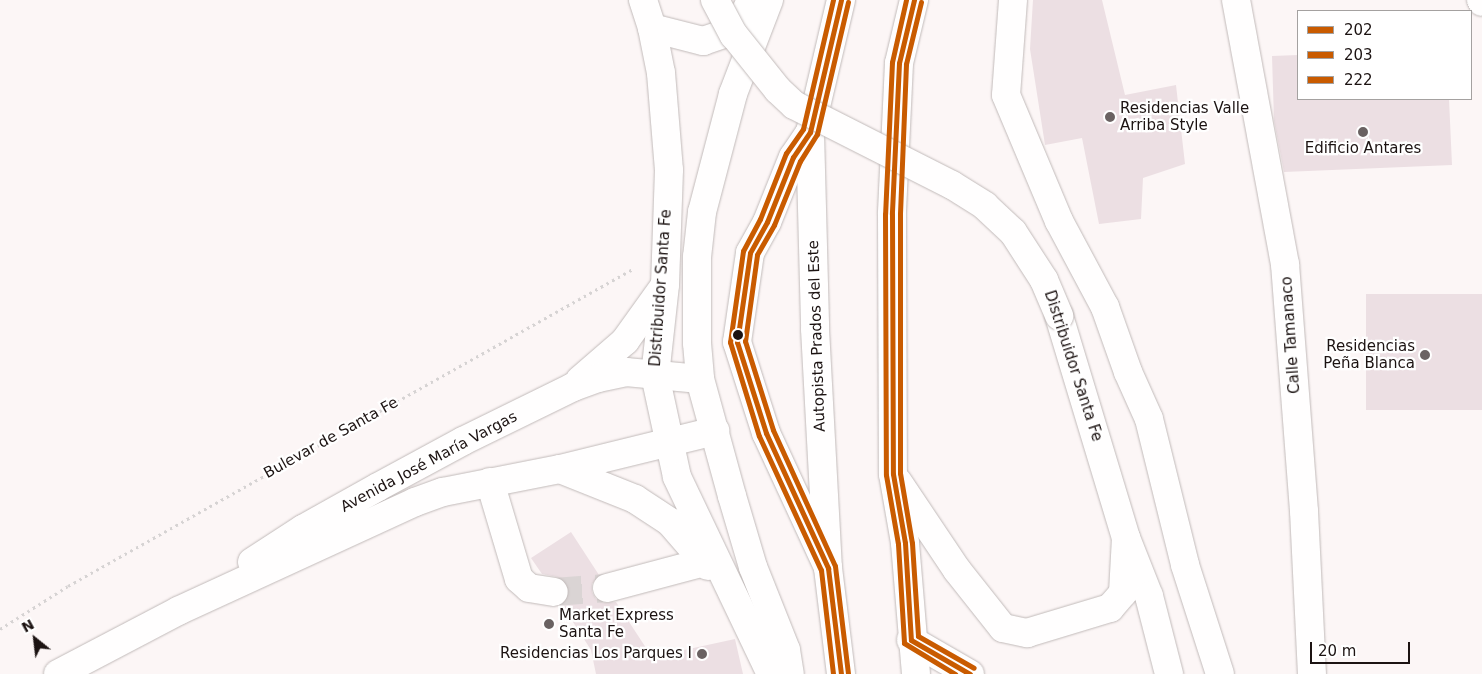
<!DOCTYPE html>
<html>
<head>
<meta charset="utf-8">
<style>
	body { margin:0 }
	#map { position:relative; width:1482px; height:674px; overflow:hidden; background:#fcf6f6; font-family:"DejaVu Sans",sans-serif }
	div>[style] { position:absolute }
	.building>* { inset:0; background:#ecdfe3; transform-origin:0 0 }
	.minor-tunnel>* { height:28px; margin-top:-14px; transform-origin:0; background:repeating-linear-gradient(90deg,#dad4d4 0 28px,transparent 0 42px) }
	.path>* { height:3px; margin-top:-1.5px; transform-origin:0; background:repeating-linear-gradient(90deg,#d6d3d3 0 2.5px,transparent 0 6.5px) }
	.roads { filter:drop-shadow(0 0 1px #c1bab9) drop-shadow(0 0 1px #c1bab9) }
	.minor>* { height:28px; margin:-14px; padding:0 14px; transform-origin:14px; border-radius:14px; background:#fffefe }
	.highway>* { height:28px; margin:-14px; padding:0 14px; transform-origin:14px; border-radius:14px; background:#fffefe }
	.bridges { filter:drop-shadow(0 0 1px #c1bab9) drop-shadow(0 0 1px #c1bab9) }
	.minor-bridge>* { height:28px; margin:-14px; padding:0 14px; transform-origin:14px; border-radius:14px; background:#fffefe }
	.bus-1>* { height:5px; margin:-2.5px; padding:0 2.5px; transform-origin:2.5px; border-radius:2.5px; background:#c95b00 }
	.bus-2>* { height:5px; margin:-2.5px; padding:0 2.5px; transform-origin:2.5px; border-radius:2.5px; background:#c95b00 }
	.bus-3>* { height:5px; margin:-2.5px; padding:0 2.5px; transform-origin:2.5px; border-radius:2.5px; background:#c95b00 }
	.dots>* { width:14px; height:14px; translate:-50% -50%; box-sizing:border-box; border:2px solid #fff; border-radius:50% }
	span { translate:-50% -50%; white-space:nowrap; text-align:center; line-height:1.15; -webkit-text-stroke:4.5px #fff; paint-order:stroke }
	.poi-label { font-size:15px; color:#1c1312 }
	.left { translate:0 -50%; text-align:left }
	.right { translate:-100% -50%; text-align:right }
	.street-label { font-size:15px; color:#1c1312 }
	.legend { position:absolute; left:1297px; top:10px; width:175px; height:90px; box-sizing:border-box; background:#fff; border:1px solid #a4a1a0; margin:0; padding:6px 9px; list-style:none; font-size:15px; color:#1c1312 }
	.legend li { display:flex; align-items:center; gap:10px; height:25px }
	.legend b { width:25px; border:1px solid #a4a1a0 }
	.north { position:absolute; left:10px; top:614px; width:50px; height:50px; -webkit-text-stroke:4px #fff; paint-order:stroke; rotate:331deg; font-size:14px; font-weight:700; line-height:20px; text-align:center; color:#1c1312 }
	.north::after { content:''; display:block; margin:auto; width:18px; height:22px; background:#1c1312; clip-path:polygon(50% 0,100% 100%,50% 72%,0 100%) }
	.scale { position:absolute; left:1310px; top:642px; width:100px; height:22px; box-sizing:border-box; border:2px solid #1c1312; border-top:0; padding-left:6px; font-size:15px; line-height:18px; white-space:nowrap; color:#1c1312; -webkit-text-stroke:4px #fff; paint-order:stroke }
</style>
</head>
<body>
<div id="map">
	<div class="building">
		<i style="clip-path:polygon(1033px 0,1102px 0,1125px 95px,1176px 85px,1185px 164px,1143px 178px,1141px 219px,1099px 224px,1082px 138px,1045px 145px,1030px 49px)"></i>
		<i style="clip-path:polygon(1298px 55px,1298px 99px,1449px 99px,1452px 165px,1284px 172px,1274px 121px,1272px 56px)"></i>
		<i style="left:1482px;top:294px;width:116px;height:116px;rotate:90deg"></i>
		<i style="clip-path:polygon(571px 532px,599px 575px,592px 584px,592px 592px,596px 599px,603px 603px,616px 602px,652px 657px,735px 639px,743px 674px,596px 674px,591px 650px,562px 605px,569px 595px,568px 586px,563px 580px,557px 577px,542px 574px,531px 558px)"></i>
	</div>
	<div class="minor-tunnel">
		<i style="left:554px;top:592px;width:53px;rotate:-4.3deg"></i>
	</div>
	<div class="path">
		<i style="left:0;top:629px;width:80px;rotate:-32.3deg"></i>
		<i style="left:68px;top:586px;width:648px;rotate:-29.3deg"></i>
	</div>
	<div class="roads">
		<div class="minor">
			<i style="left:643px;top:0;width:29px;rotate:72deg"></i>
			<i style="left:652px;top:28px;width:46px;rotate:78.7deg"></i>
			<i style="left:661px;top:73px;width:97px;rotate:85.3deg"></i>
			<i style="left:669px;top:170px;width:115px;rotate:92deg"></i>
			<i style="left:665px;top:285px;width:91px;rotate:96.3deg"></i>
			<i style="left:655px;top:375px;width:104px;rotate:77.8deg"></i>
			<i style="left:677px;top:477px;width:218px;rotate:64.5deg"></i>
			<i style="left:769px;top:0;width:101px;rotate:111deg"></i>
			<i style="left:733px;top:94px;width:122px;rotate:104.7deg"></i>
			<i style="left:702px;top:212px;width:45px;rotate:96.3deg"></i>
			<i style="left:697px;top:257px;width:86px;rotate:90deg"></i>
			<i style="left:697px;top:343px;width:36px;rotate:85deg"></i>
			<i style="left:700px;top:379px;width:121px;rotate:74.7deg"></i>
			<i style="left:732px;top:496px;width:74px;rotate:73.5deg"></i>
			<i style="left:753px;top:567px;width:89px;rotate:68.3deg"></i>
			<i style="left:786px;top:650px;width:24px;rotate:81deg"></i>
			<i style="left:1236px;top:0;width:269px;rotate:79.5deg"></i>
			<i style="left:1285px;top:264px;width:248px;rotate:85.6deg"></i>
			<i style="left:1304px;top:511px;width:163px;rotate:87.2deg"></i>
			<i style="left:1481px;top:0;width:2px;rotate:63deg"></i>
			<i style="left:652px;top:28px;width:53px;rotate:14.3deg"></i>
			<i style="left:703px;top:41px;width:21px;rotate:-19deg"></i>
			<i style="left:723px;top:34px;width:33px;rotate:-45deg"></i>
			<i style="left:746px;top:11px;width:12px;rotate:-66deg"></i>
			<i style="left:810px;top:132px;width:30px;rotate:124deg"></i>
			<i style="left:793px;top:157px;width:70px;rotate:111.8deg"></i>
			<i style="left:767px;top:222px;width:35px;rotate:119deg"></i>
			<i style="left:750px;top:253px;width:90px;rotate:98.3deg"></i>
			<i style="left:737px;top:342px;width:96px;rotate:72.3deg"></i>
			<i style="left:766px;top:433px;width:148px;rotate:65.2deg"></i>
			<i style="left:1059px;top:316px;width:232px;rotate:73.2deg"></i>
			<i style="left:1126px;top:538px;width:62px;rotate:68.4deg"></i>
			<i style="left:1149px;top:596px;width:81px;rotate:75.6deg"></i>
			<i style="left:580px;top:380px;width:60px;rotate:-40.9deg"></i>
			<i style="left:625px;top:341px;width:65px;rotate:-54.4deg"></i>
			<i style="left:560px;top:469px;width:81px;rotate:21.8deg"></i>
			<i style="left:635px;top:499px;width:42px;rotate:33.3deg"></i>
			<i style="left:670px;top:522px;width:58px;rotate:49.2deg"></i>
			<i style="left:490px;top:482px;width:101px;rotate:73.4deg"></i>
			<i style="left:519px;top:579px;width:13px;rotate:42deg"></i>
			<i style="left:529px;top:588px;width:25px;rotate:9deg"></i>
			<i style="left:252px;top:562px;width:61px;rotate:-32.9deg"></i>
			<i style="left:303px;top:529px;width:86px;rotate:-29.2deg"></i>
			<i style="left:378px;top:487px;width:97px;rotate:-28.4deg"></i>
			<i style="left:463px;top:441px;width:123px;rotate:-26.1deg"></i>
			<i style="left:573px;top:387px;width:27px;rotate:-20deg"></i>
			<i style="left:598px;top:378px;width:29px;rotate:-12deg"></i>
			<i style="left:626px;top:372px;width:74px;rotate:5.4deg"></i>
			<i style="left:607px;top:588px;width:101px;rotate:-14.9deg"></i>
			<i style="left:911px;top:640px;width:68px;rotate:30deg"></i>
			<i style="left:58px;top:674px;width:136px;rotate:-27.7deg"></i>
			<i style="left:178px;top:611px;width:261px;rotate:-24.7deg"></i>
			<i style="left:415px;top:502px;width:30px;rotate:-20deg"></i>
			<i style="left:443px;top:492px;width:119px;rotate:-11.1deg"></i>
			<i style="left:560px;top:469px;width:160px;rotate:-13.8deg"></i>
		</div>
		<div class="highway">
			<i style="left:841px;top:0;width:136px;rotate:103.2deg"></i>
			<i style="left:810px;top:132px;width:197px;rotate:88.5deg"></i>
			<i style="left:815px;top:329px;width:239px;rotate:86.9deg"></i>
			<i style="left:828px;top:568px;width:107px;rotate:83deg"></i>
			<i style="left:914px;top:0;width:65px;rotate:103.4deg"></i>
			<i style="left:899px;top:63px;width:151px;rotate:92.7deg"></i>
			<i style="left:892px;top:214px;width:260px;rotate:89.8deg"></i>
			<i style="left:893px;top:474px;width:70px;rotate:80.1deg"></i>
			<i style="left:905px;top:543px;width:131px;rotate:85.2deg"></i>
			<i style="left:1013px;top:0;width:95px;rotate:94.2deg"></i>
			<i style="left:1006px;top:95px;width:137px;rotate:67.2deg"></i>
			<i style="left:1059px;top:221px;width:98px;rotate:61.9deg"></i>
			<i style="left:1105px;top:307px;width:69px;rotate:70.5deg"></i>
			<i style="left:1128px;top:372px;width:51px;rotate:65.9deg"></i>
			<i style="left:1149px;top:419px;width:150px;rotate:76.1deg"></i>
			<i style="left:1185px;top:565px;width:114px;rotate:72.2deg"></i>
			<i style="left:898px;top:482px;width:106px;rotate:56.2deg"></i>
			<i style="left:957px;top:570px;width:74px;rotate:51.6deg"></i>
			<i style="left:1003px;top:628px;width:25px;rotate:12deg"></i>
			<i style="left:1027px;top:633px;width:87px;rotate:-16.8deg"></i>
			<i style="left:1110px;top:608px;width:20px;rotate:-49deg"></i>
			<i style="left:1123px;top:593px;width:55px;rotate:-86.9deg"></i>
		</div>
	</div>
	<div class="bridges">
		<div class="minor-bridge">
			<i style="left:715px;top:0;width:40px;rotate:62deg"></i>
			<i style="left:734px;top:35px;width:70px;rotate:51.3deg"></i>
			<i style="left:778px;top:90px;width:22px;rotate:43deg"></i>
			<i style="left:794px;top:105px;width:177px;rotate:26.9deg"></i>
			<i style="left:952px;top:185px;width:39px;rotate:32deg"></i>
			<i style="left:985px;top:206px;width:38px;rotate:43deg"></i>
			<i style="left:1013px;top:232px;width:57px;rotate:57.1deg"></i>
			<i style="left:1044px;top:280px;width:39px;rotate:67deg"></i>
		</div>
	</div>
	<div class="bus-1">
		<i style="left:841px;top:0;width:136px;rotate:103.2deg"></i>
		<i style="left:810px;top:132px;width:30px;rotate:124deg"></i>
		<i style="left:793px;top:157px;width:70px;rotate:111.8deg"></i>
		<i style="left:767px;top:222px;width:35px;rotate:119deg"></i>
		<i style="left:750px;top:253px;width:90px;rotate:98.3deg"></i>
		<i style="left:737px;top:342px;width:96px;rotate:72.3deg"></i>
		<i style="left:766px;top:433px;width:149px;rotate:65.3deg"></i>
		<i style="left:828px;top:568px;width:107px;rotate:83deg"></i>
		<i style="left:914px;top:0;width:65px;rotate:103.4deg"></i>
		<i style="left:899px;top:63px;width:151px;rotate:92.7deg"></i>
		<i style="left:892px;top:214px;width:260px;rotate:89.8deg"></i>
		<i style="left:893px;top:474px;width:70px;rotate:80.1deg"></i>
		<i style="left:905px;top:543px;width:97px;rotate:86.5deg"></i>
		<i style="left:911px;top:640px;width:68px;rotate:30deg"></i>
	</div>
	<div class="bus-2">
		<i style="left:833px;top:0;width:132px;rotate:103.1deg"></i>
		<i style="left:803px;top:129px;width:29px;rotate:125deg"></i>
		<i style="left:786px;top:153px;width:71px;rotate:111.5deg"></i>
		<i style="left:760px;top:219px;width:36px;rotate:118deg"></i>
		<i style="left:743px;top:251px;width:92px;rotate:98.1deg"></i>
		<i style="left:730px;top:342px;width:98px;rotate:72.9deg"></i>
		<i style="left:759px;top:436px;width:148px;rotate:65.2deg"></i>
		<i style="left:821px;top:570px;width:105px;rotate:83.4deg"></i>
		<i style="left:906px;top:0;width:64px;rotate:102.7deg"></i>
		<i style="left:892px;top:62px;width:152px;rotate:92.6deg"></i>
		<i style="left:885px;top:214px;width:261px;rotate:89.8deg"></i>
		<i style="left:886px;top:475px;width:70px;rotate:80.1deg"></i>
		<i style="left:898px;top:544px;width:99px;rotate:86.5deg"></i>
		<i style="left:904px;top:643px;width:60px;rotate:31.3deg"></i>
	</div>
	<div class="bus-3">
		<i style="left:848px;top:2px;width:136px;rotate:103.2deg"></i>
		<i style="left:817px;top:134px;width:32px;rotate:122deg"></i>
		<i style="left:800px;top:161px;width:69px;rotate:112.1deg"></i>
		<i style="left:774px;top:225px;width:34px;rotate:120deg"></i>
		<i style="left:757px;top:255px;width:87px;rotate:97.9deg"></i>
		<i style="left:745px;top:341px;width:93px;rotate:72.5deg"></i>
		<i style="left:773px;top:430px;width:149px;rotate:65.5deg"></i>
		<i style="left:835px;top:566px;width:108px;rotate:83.1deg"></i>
		<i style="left:921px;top:2px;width:64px;rotate:103.6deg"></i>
		<i style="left:906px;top:64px;width:150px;rotate:92.3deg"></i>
		<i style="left:900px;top:214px;width:259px;rotate:90deg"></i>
		<i style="left:900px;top:473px;width:71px;rotate:80.3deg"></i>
		<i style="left:912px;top:543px;width:93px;rotate:86.3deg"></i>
		<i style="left:918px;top:636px;width:64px;rotate:29.7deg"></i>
	</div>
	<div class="dots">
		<i style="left:1110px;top:117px;background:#6a6262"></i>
		<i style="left:1363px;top:132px;background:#6a6262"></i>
		<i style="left:738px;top:335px;background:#1c1312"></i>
		<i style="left:1425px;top:355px;background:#6a6262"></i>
		<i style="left:549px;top:624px;background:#6a6262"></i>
		<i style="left:702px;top:654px;background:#6a6262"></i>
	</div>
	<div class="poi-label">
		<span class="left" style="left:1120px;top:117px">Residencias Valle<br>Arriba Style</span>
		<span style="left:1363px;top:149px">Edificio Antares</span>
		<span class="right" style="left:1415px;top:355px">Residencias<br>Peña Blanca</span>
		<span class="left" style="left:559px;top:624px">Market Express<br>Santa Fe</span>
		<span class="right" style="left:692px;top:654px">Residencias Los Parques I</span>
	</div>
	<div class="street-label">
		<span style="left:661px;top:288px;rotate:-86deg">Distribuidor Santa Fe</span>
		<span style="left:1291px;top:335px;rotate:-94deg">Calle Tamanaco</span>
		<span style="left:817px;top:336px;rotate:-92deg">Autopista Prados del Este</span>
		<span style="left:1073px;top:366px;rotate:72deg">Distribuidor Santa Fe</span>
		<span style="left:331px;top:438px;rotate:-29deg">Bulevar de Santa Fe</span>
		<span style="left:429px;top:462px;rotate:-28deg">Avenida José María Vargas</span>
	</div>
	<ul class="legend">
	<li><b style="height:6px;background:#c95b00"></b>202</li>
	<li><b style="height:6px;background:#c95b00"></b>203</li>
	<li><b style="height:6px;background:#c95b00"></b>222</li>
	</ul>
	<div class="north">N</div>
	<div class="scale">20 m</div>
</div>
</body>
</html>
